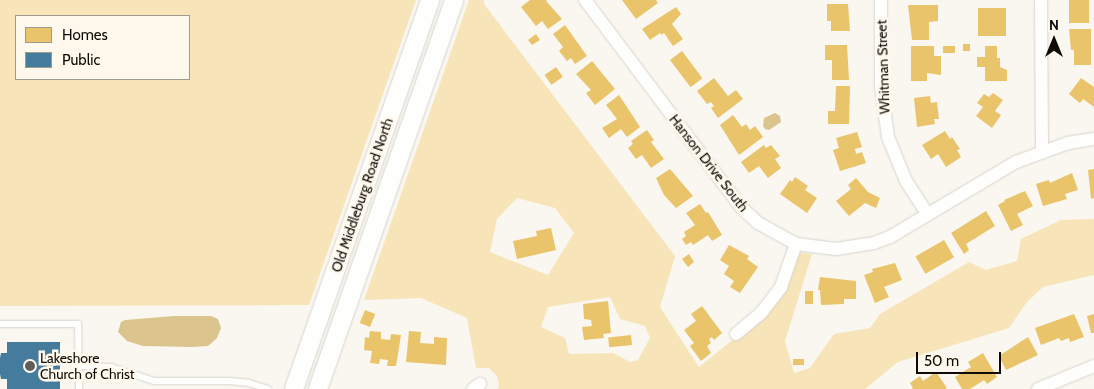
<!DOCTYPE html>
<html>
<head>
<meta charset="utf-8">
<style>
	body { margin:0 }
	#map { position:relative; width:1094px; height:389px; overflow:hidden; background:#faf7f0; font-family:Cabin,sans-serif }
	div>[style] { position:absolute }
	.green>* { inset:0; background:#f7e4b8 }
	.water>* { inset:0; background:#dcc48e }
	.homes>* { inset:0; background:#e9c46a; transform-origin:0 0 }
	.public>* { inset:0; background:#457b9d }
	.roads { filter:drop-shadow(0 0 1px #d7d5cf) drop-shadow(0 0 1px #d7d5cf) }
	.lane>* { height:6px; margin:-3px; padding:0 3px; transform-origin:3px; border-radius:3px; background:#fefefd }
	.street>* { height:12px; margin:-6px; padding:0 6px; transform-origin:6px; border-radius:6px; background:#fefefd }
	.secondary>* { height:18px; margin:-9px; padding:0 9px; transform-origin:9px; border-radius:9px; background:#fefefd }
	.dots>* { width:14px; height:14px; translate:-50% -50%; box-sizing:border-box; border:2px solid #fef9ec; border-radius:50% }
	span { translate:-50% -50%; white-space:nowrap; text-align:center; line-height:1.15; -webkit-text-stroke:5px #fef9ec; paint-order:stroke }
	.street-label { font-size:14px; color:#0e0b07 }
	.poi-label { font-size:14px; color:#0e0b07 }
	.left { translate:0 -50%; text-align:left }
	.legend { position:absolute; left:15px; top:15px; width:175px; height:65px; box-sizing:border-box; background:#fef9ec; border:1px solid #9e9a90; margin:0; padding:6px 9px; list-style:none; font-size:15px; color:#0e0b07 }
	.legend li { display:flex; align-items:center; gap:10px; height:25px }
	.legend b { width:25px; border:1px solid #9e9a90 }
	.north { position:absolute; left:1029px; top:15px; width:50px; height:50px; -webkit-text-stroke:4px #fef9ec; paint-order:stroke; rotate:0deg; font-size:14px; font-weight:700; line-height:20px; text-align:center; color:#0e0b07 }
	.north::after { content:''; display:block; margin:auto; width:18px; height:22px; background:#0e0b07; clip-path:polygon(50% 0,100% 100%,50% 72%,0 100%) }
	.scale { position:absolute; left:916px; top:352px; width:85px; height:22px; box-sizing:border-box; border:2px solid #0e0b07; border-top:0; padding-left:6px; font-size:15px; line-height:18px; white-space:nowrap; color:#0e0b07; -webkit-text-stroke:4px #fef9ec; paint-order:stroke }
</style>
</head>
<body>
<div id="map">
	<div class="green">
		<i style="clip-path:polygon(evenodd,0 0,416px 0,309px 305px,0 306px,0 0,189px 16px,189px 79px,16px 79px,16px 16px,189px 16px)"></i>
		<i style="clip-path:polygon(evenodd,469px 0,484px 0,484px 4px,675px 256px,660px 307px,699px 367px,766px 313px,799px 253px,812px 254px,785px 341px,794px 373px,810px 368px,834px 334px,870px 328px,880px 314px,969px 262px,986px 270px,1017px 261px,1021px 239px,1061px 220px,1094px 219px,1094px 275px,1043px 287px,1027px 302px,1009px 328px,898px 362px,865px 389px,497px 389px,499px 385px,497px 376px,489px 368px,476px 368px,467px 318px,421px 298px,364px 300px,469px 0,517px 198px,555px 208px,574px 233px,548px 275px,490px 252px,497px 219px,517px 198px,469px 0,610px 297px,620px 319px,645px 326px,650px 338px,638px 360px,630px 362px,613px 353px,569px 354px,565px 338px,541px 327px,548px 307px,610px 297px)"></i>
	</div>
	<div class="water">
		<i style="clip-path:polygon(775px 113px,780px 116px,781px 122px,769px 130px,765px 129px,763px 126px,764px 118px)"></i>
		<i style="clip-path:polygon(174px 316px,211px 316px,218px 319px,221px 328px,217px 338px,208px 346px,192px 347px,143px 346px,127px 341px,118px 332px,121px 322px,125px 320px)"></i>
	</div>
	<div class="homes">
		<i style="clip-path:polygon(530px 0,547px 0,546px 1px,562px 19px,548px 29px,542px 21px,536px 26px,521px 7px)"></i>
		<i style="clip-path:polygon(622px 0,656px 0,658px 3px,636px 19px)"></i>
		<i style="left:1069px;top:0;width:20px;height:23px"></i>
		<i style="clip-path:polygon(827px 4px,848px 4px,850px 31px,831px 31px,831px 21px,827px 21px)"></i>
		<i style="clip-path:polygon(908px 5px,938px 5px,938px 21px,929px 22px,929px 40px,912px 40px)"></i>
		<i style="clip-path:polygon(676px 7px,681px 14px,672px 24px,683px 39px,673px 46px,664px 33px,661px 35px,660px 33px,650px 40px,642px 29px)"></i>
		<i style="left:978px;top:8px;width:28px;height:28px"></i>
		<i style="clip-path:polygon(565px 25px,587px 56px,575px 64px,571px 58px,567px 61px,559px 51px,563px 47px,553px 34px)"></i>
		<i style="clip-path:polygon(1069px 29px,1091px 29px,1091px 65px,1074px 65px,1074px 50px,1071px 50px)"></i>
		<i style="clip-path:polygon(536px 34px,540px 40px,532px 45px,528px 40px)"></i>
		<i style="left:963px;top:44px;width:7px;height:7px"></i>
		<i style="clip-path:polygon(825px 45px,847px 45px,849px 80px,832px 80px,832px 60px,825px 60px)"></i>
		<i style="clip-path:polygon(911px 46px,934px 46px,934px 56px,941px 56px,941px 75px,927px 73px,927px 81px,911px 81px)"></i>
		<i style="left:943px;top:46px;width:12px;height:7px"></i>
		<i style="clip-path:polygon(985px 46px,997px 46px,997px 58px,1000px 58px,1000px 67px,1007px 70px,1007px 81px,985px 81px,985px 67px,977px 67px,977px 57px,985px 57px)"></i>
		<i style="left:682px;top:51px;width:34px;height:15px;rotate:53deg"></i>
		<i style="clip-path:polygon(592px 61px,615px 89px,595px 105px,586px 93px,591px 90px,576px 74px)"></i>
		<i style="left:556px;top:67px;width:12px;height:14px;rotate:55deg"></i>
		<i style="clip-path:polygon(714px 78px,728px 96px,736px 90px,743px 99px,718px 118px,711px 108px,714px 106px,711px 102px,707px 104px,697px 91px)"></i>
		<i style="clip-path:polygon(1081px 78px,1094px 87px,1094px 107px,1083px 99px,1080px 103px,1069px 94px)"></i>
		<i style="clip-path:polygon(836px 86px,850px 86px,849px 124px,828px 124px,828px 111px,835px 111px)"></i>
		<i style="clip-path:polygon(993px 93px,1003px 100px,995px 111px,1001px 115px,992px 128px,976px 116px,983px 107px,977px 103px,984px 94px,989px 97px)"></i>
		<i style="clip-path:polygon(619px 95px,640px 127px,627px 137px,621px 129px,609px 138px,602px 128px,617px 119px,606px 105px)"></i>
		<i style="clip-path:polygon(930px 96px,931px 103px,937px 102px,939px 119px,934px 119px,935px 124px,917px 127px,914px 98px)"></i>
		<i style="clip-path:polygon(733px 115px,742px 127px,746px 124px,750px 130px,755px 126px,763px 137px,739px 155px,720px 125px)"></i>
		<i style="clip-path:polygon(647px 130px,654px 140px,651px 142px,664px 159px,651px 168px,642px 155px,636px 159px,628px 148px,633px 144px,631px 141px)"></i>
		<i style="clip-path:polygon(945px 131px,950px 139px,952px 137px,960px 149px,957px 150px,961px 157px,946px 167px,938px 154px,931px 159px,922px 145px)"></i>
		<i style="clip-path:polygon(857px 132px,862px 147px,855px 149px,856px 154px,862px 152px,866px 163px,840px 171px,833px 150px,839px 148px,836px 138px)"></i>
		<i style="clip-path:polygon(764px 145px,766px 148px,771px 145px,780px 156px,775px 159px,781px 168px,768px 178px,759px 166px,749px 173px,741px 162px)"></i>
		<i style="clip-path:polygon(670px 169px,693px 196px,676px 208px,664px 195px,656px 178px)"></i>
		<i style="clip-path:polygon(1094px 169px,1094px 198px,1091px 199px,1088px 170px)"></i>
		<i style="clip-path:polygon(1072px 173px,1078px 190px,1065px 194px,1067px 199px,1043px 206px,1036px 184px,1049px 180px,1050px 183px)"></i>
		<i style="clip-path:polygon(795px 177px,808px 186px,805px 190px,817px 198px,807px 213px,780px 194px,790px 180px,792px 182px)"></i>
		<i style="clip-path:polygon(856px 178px,868px 192px,880px 198px,876px 208px,865px 203px,849px 216px,836px 201px,851px 189px,848px 185px)"></i>
		<i style="clip-path:polygon(1025px 191px,1033px 206px,1017px 214px,1023px 225px,1011px 231px,998px 205px,1005px 201px,1004px 200px)"></i>
		<i style="clip-path:polygon(700px 204px,706px 213px,708px 212px,722px 235px,712px 241px,708px 235px,693px 245px,691px 242px,686px 245px,682px 239px,686px 236px,684px 232px,695px 225px,686px 213px)"></i>
		<i style="clip-path:polygon(986px 211px,995px 226px,966px 244px,969px 250px,964px 254px,951px 233px)"></i>
		<i style="clip-path:polygon(551px 228px,556px 250px,517px 259px,513px 241px,537px 236px,536px 231px)"></i>
		<i style="left:944px;top:240px;width:20px;height:33px;rotate:60deg"></i>
		<i style="clip-path:polygon(729px 245px,749px 256px,747px 259px,758px 267px,740px 293px,730px 287px,734px 281px,724px 274px,729px 266px,720px 260px)"></i>
		<i style="clip-path:polygon(689px 254px,694px 262px,688px 267px,682px 259px)"></i>
		<i style="clip-path:polygon(895px 263px,902px 280px,884px 287px,889px 297px,875px 303px,864px 275px,873px 272px,872px 269px)"></i>
		<i style="clip-path:polygon(820px 277px,856px 281px,856px 299px,844px 299px,844px 304px,821px 305px,820px 290px,818px 290px)"></i>
		<i style="left:813px;top:291px;width:13px;height:8px;rotate:90deg"></i>
		<i style="clip-path:polygon(608px 301px,611px 333px,603px 334px,604px 338px,584px 340px,582px 327px,592px 326px,591px 320px,584px 319px,583px 304px)"></i>
		<i style="clip-path:polygon(702px 306px,722px 333px,714px 340px,712px 337px,709px 339px,711px 343px,707px 346px,711px 353px,701px 361px,690px 346px,694px 343px,684px 330px,696px 321px,691px 314px)"></i>
		<i style="left:365px;top:310px;width:11px;height:14px;rotate:22deg"></i>
		<i style="clip-path:polygon(1074px 314px,1084px 337px,1070px 342px,1069px 338px,1061px 341px,1059px 338px,1041px 345px,1035px 328px)"></i>
		<i style="clip-path:polygon(1094px 314px,1094px 333px,1091px 333px,1087px 316px)"></i>
		<i style="clip-path:polygon(370px 331px,381px 332px,381px 339px,390px 340px,391px 334px,401px 335px,396px 366px,387px 366px,388px 360px,380px 359px,379px 364px,370px 363px,372px 351px,364px 350px,365px 337px,369px 338px)"></i>
		<i style="clip-path:polygon(409px 331px,421px 332px,420px 343px,434px 344px,434px 337px,447px 338px,446px 365px,406px 362px)"></i>
		<i style="left:631px;top:335px;width:10px;height:23px;rotate:84deg"></i>
		<i style="clip-path:polygon(1028px 337px,1038px 355px,1006px 370px,999px 356px)"></i>
		<i style="clip-path:polygon(983px 353px,997px 377px,987px 384px,984px 380px,970px 389px,962px 389px,955px 377px,971px 367px,968px 362px)"></i>
		<i style="left:804px;top:359px;width:6px;height:11px;rotate:90deg"></i>
		<i style="clip-path:polygon(936px 372px,947px 388px,945px 389px,911px 389px,913px 388px,910px 383px,920px 376px,923px 381px)"></i>
	</div>
	<div class="public">
		<i style="clip-path:polygon(7px 342px,60px 342px,60px 389px,7px 389px,7px 379px,1px 379px,0 374px,0 358px,1px 353px,7px 353px)"></i>
	</div>
	<div class="roads">
		<div class="lane">
			<i style="left:0;top:324px;width:78px"></i>
			<i style="left:78px;top:324px;width:65px;rotate:89.1deg"></i>
			<i style="left:78px;top:366px;width:33px;rotate:2deg"></i>
			<i style="left:111px;top:367px;width:45px;rotate:18deg"></i>
			<i style="left:154px;top:381px;width:74px"></i>
			<i style="left:228px;top:381px;width:21px;rotate:5deg"></i>
			<i style="left:249px;top:383px;width:20px;rotate:18deg"></i>
		</div>
		<div class="street">
			<i style="left:585px;top:0;width:261px;rotate:53deg"></i>
			<i style="left:742px;top:208px;width:22px;rotate:43deg"></i>
			<i style="left:758px;top:223px;width:43px;rotate:28.9deg"></i>
			<i style="left:796px;top:244px;width:40px;rotate:7.1deg"></i>
			<i style="left:836px;top:249px;width:38px;rotate:-9deg"></i>
			<i style="left:874px;top:243px;width:17px;rotate:-21deg"></i>
			<i style="left:890px;top:237px;width:147px;rotate:-30.8deg"></i>
			<i style="left:1016px;top:162px;width:55px;rotate:-20.1deg"></i>
			<i style="left:1068px;top:143px;width:26px;rotate:-9deg"></i>
			<i style="left:881px;top:0;width:87px;rotate:90deg"></i>
			<i style="left:881px;top:87px;width:50px;rotate:82deg"></i>
			<i style="left:888px;top:137px;width:48px;rotate:67.8deg"></i>
			<i style="left:906px;top:181px;width:40px;rotate:57.1deg"></i>
			<i style="left:1041px;top:0;width:151px;rotate:89.6deg"></i>
			<i style="left:736px;top:334px;width:33px;rotate:-40deg"></i>
			<i style="left:761px;top:313px;width:33px;rotate:-52deg"></i>
			<i style="left:781px;top:287px;width:46px;rotate:-70.8deg"></i>
			<i style="left:473px;top:389px;width:9px;rotate:-36deg"></i>
			<i style="left:1038px;top:389px;width:61px;rotate:-22.3deg"></i>
		</div>
		<div class="secondary">
			<i style="left:294px;top:389px;width:412px;rotate:-70.7deg"></i>
			<i style="left:318px;top:389px;width:412px;rotate:-70.7deg"></i>
		</div>
	</div>
	<div class="dots">
		<i style="left:30px;top:366px;background:#615e59"></i>
	</div>
	<div class="street-label">
		<span style="left:883px;top:67px;rotate:-92deg">Whitman Street</span>
		<span style="left:709px;top:163px;rotate:52deg">Hanson Drive South</span>
		<span style="left:362px;top:195px;rotate:-71deg">Old Middleburg Road North</span>
	</div>
	<div class="poi-label">
		<span class="left" style="left:40px;top:366px">Lakeshore<br>Church of Christ</span>
	</div>
	<ul class="legend">
	<li><b style="height:14px;background:#e9c46a"></b>Homes</li>
	<li><b style="height:14px;background:#457b9d"></b>Public</li>
	</ul>
	<div class="north">N</div>
	<div class="scale">50 m</div>
</div>
</body>
</html>
